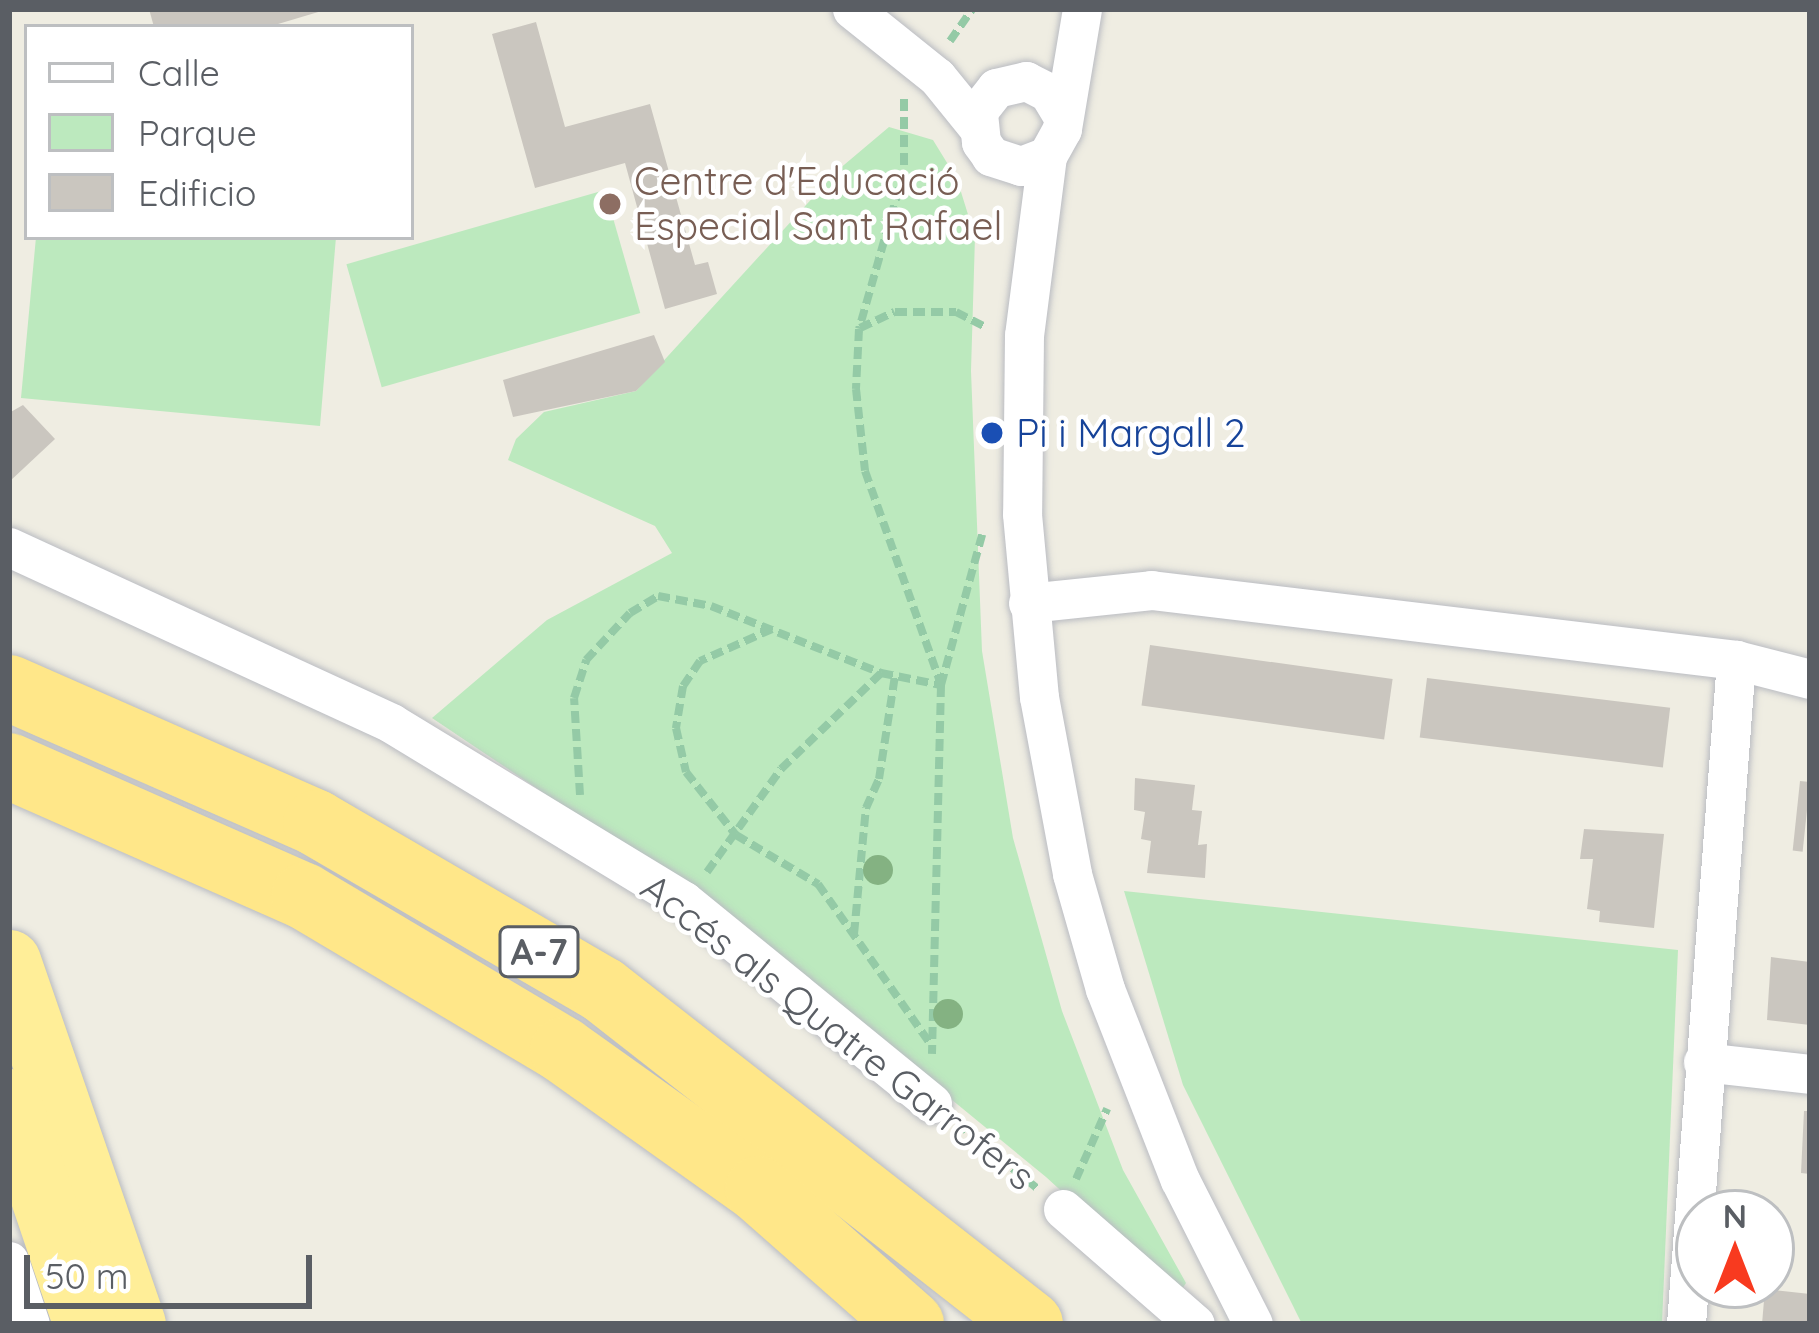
<!DOCTYPE html>
<html>
<head>
<meta charset="utf-8">
<style>
	body { margin:0 }
	#map { position:relative; width:1819px; height:1333px; overflow:hidden; background:#efede2; font-family:Quicksand,sans-serif }
	div>[style] { position:absolute }
	.green>* { inset:0; background:#bce9be; transform-origin:0 0 }
	.building>* { inset:0; background:#cac6bf; transform-origin:0 0 }
	.path>* { height:8px; margin-top:-4px; transform-origin:0; background:repeating-linear-gradient(90deg,#94caa6 0 12px,transparent 0 18px) }
	.roads { filter:drop-shadow(0 0 3px #babcc2) drop-shadow(0 0 3px #babcc2) }
	.minor>* { height:39px; margin:-19.5px; padding:0 19.5px; transform-origin:19.5px; border-radius:19.5px; background:#fff }
	.trunk>* { height:63px; margin:-31.5px; padding:0 31.5px; transform-origin:31.5px; border-radius:31.5px; background:#ffee98 }
	.motorway>* { height:66px; margin:-33px; padding:0 33px; transform-origin:33px; border-radius:33px; background:#ffe789 }
	.trees>* { width:30px; height:30px; margin:-15px; border-radius:50%; background:#84b282 }
	.dots>* { width:33px; height:33px; translate:-50% -50%; box-sizing:border-box; border:6px solid #fff; border-radius:50% }
	span { translate:-50% -50%; white-space:nowrap; text-align:center; line-height:1.15; -webkit-text-stroke:9px #fff; paint-order:stroke }
	.shield-label span { padding:3px 9px; background:#fff; border:3px solid; border-radius:9px; -webkit-text-stroke-width:0 }
	.shield-label { font-size:36px; color:#5a5e64; font-weight:700 }
	.education-label { font-size:39px; color:#785e54 }
	.left { translate:0 -50%; text-align:left }
	.transit-label { font-size:39px; color:#164399 }
	.street-label { font-size:39px; color:#5a5e64 }
	.frame { position:absolute; inset:0; border:12px solid #5a5e64; pointer-events:none }
	.legend { position:absolute; left:24px; top:24px; width:390px; height:216px; box-sizing:border-box; background:#fff; border:3px solid #bdbfc1; margin:0; padding:15px 21px; list-style:none; font-size:36px; color:#5a5e64 }
	.legend li { display:flex; align-items:center; gap:24px; height:60px }
	.legend b { width:60px; border:3px solid #bdbfc1 }
	.north { position:absolute; left:1675px; top:1189px; width:120px; height:120px; box-sizing:border-box; background:#fff; border:3px solid #bdbfc1; border-radius:50%; rotate:0deg; font-size:33px; font-weight:700; line-height:48px; text-align:center; color:#5a5e64 }
	.north::after { content:''; display:block; margin:auto; width:42px; height:54px; background:#f83a1f; clip-path:polygon(50% 0,100% 100%,50% 72%,0 100%) }
	.scale { position:absolute; left:24px; top:1255px; width:288px; height:54px; box-sizing:border-box; border:6px solid #5a5e64; border-top:0; padding-left:15px; font-size:36px; line-height:42px; white-space:nowrap; color:#5a5e64; -webkit-text-stroke:9px #fff; paint-order:stroke }
</style>
</head>
<body>
<div id="map">
	<div class="green">
		<i style="clip-path:polygon(889px 127px,933px 140px,957px 179px,975px 237px,971px 371px,982px 651px,1013px 838px,1062px 1011px,1123px 1170px,1186px 1283px,1177px 1297px,1046px 1177px,730px 918px,432px 718px,547px 620px,672px 553px,655px 526px,508px 460px,516px 439px,544px 412px,636px 391px,838px 170px)"></i>
		<i style="left:605px;top:190px;width:128px;height:269px;rotate:74deg"></i>
		<i style="clip-path:polygon(36px 237px,336px 237px,320px 426px,21px 398px)"></i>
		<i style="clip-path:polygon(1124px 891px,1678px 950px,1662px 1324px,1302px 1324px,1183px 1085px)"></i>
	</div>
	<div class="building">
		<i style="clip-path:polygon(149px 9px,325px 9px,325px 10px,268px 27px,154px 27px)"></i>
		<i style="clip-path:polygon(536px 22px,565px 127px,650px 104px,695px 265px,708px 262px,717px 294px,665px 309px,625px 163px,535px 188px,492px 34px)"></i>
		<i style="clip-path:polygon(654px 335px,665px 362px,636px 391px,513px 417px,503px 380px)"></i>
		<i style="clip-path:polygon(23px 405px,55px 439px,9px 482px,9px 413px)"></i>
		<i style="left:1150px;top:645px;width:245px;height:61px;rotate:8deg"></i>
		<i style="left:1427px;top:678px;width:245px;height:60px;rotate:7deg"></i>
		<i style="clip-path:polygon(1135px 778px,1195px 785px,1192px 810px,1202px 811px,1198px 845px,1207px 844px,1205px 878px,1147px 873px,1151px 841px,1141px 839px,1145px 812px,1134px 810px)"></i>
		<i style="left:1800px;top:781px;width:10px;height:70px;rotate:6deg"></i>
		<i style="clip-path:polygon(1584px 829px,1664px 834px,1654px 928px,1599px 922px,1600px 911px,1587px 909px,1593px 859px,1580px 859px)"></i>
		<i style="clip-path:polygon(1771px 957px,1810px 962px,1810px 1025px,1767px 1020px)"></i>
		<i style="clip-path:polygon(1804px 1111px,1810px 1111px,1810px 1174px,1801px 1173px)"></i>
		<i style="clip-path:polygon(1765px 1289px,1810px 1294px,1810px 1324px,1762px 1324px)"></i>
	</div>
	<div class="path">
		<i style="left:950px;top:41px;width:39px;rotate:-55deg"></i>
		<i style="left:904px;top:99px;width:72px;rotate:90deg"></i>
		<i style="left:904px;top:171px;width:164px;rotate:105.9deg"></i>
		<i style="left:859px;top:329px;width:60px;rotate:92.9deg"></i>
		<i style="left:856px;top:389px;width:82px;rotate:83.7deg"></i>
		<i style="left:865px;top:471px;width:227px;rotate:70.4deg"></i>
		<i style="left:941px;top:685px;width:369px;rotate:91.4deg"></i>
		<i style="left:860px;top:328px;width:38px;rotate:-25deg"></i>
		<i style="left:895px;top:312px;width:61px"></i>
		<i style="left:956px;top:312px;width:33px;rotate:27deg"></i>
		<i style="left:772px;top:629px;width:79px;rotate:156deg"></i>
		<i style="left:700px;top:661px;width:30px;rotate:124deg"></i>
		<i style="left:683px;top:686px;width:43px;rotate:99.5deg"></i>
		<i style="left:676px;top:728px;width:45px;rotate:77.2deg"></i>
		<i style="left:686px;top:772px;width:80px;rotate:51.6deg"></i>
		<i style="left:736px;top:835px;width:96px;rotate:30.9deg"></i>
		<i style="left:818px;top:884px;width:197px;rotate:54.9deg"></i>
		<i style="left:580px;top:795px;width:97px;rotate:-93.5deg"></i>
		<i style="left:574px;top:698px;width:40px;rotate:-72deg"></i>
		<i style="left:586px;top:660px;width:64px;rotate:-46.9deg"></i>
		<i style="left:630px;top:613px;width:33px;rotate:-31deg"></i>
		<i style="left:658px;top:596px;width:54px;rotate:10.7deg"></i>
		<i style="left:711px;top:606px;width:183px;rotate:21.5deg"></i>
		<i style="left:881px;top:673px;width:61px;rotate:11.3deg"></i>
		<i style="left:941px;top:685px;width:156px;rotate:-74.7deg"></i>
		<i style="left:707px;top:872px;width:127px;rotate:-54.3deg"></i>
		<i style="left:781px;top:769px;width:139px;rotate:-43.8deg"></i>
		<i style="left:854px;top:934px;width:127px;rotate:-84.6deg"></i>
		<i style="left:866px;top:808px;width:32px;rotate:-66deg"></i>
		<i style="left:879px;top:779px;width:104px;rotate:-81.2deg"></i>
		<i style="left:957px;top:1123px;width:104px;rotate:39.2deg"></i>
		<i style="left:1076px;top:1179px;width:77px;rotate:-66.1deg"></i>
	</div>
	<div class="roads">
		<div class="minor">
			<i style="left:852px;top:9px;width:109px;rotate:38.7deg"></i>
			<i style="left:937px;top:77px;width:62px;rotate:50.9deg"></i>
			<i style="left:1082px;top:9px;width:122px;rotate:99.5deg"></i>
			<i style="left:1062px;top:129px;width:31px;rotate:119deg"></i>
			<i style="left:1047px;top:156px;width:180px;rotate:97.3deg"></i>
			<i style="left:1024px;top:335px;width:179px;rotate:90.6deg"></i>
			<i style="left:1022px;top:514px;width:184px;rotate:84.7deg"></i>
			<i style="left:1039px;top:697px;width:180px;rotate:79.4deg"></i>
			<i style="left:1072px;top:874px;width:120px;rotate:74deg"></i>
			<i style="left:1105px;top:989px;width:205px;rotate:68.6deg"></i>
			<i style="left:1180px;top:1180px;width:161px;rotate:63.1deg"></i>
			<i style="left:1047px;top:156px;width:28px;rotate:159deg"></i>
			<i style="left:1021px;top:166px;width:32px;rotate:-162deg"></i>
			<i style="left:991px;top:156px;width:17px;rotate:-126deg"></i>
			<i style="left:981px;top:142px;width:31px;rotate:-96deg"></i>
			<i style="left:978px;top:111px;width:29px;rotate:-52deg"></i>
			<i style="left:996px;top:88px;width:31px;rotate:-13deg"></i>
			<i style="left:1026px;top:81px;width:25px;rotate:27deg"></i>
			<i style="left:1048px;top:92px;width:26px;rotate:59deg"></i>
			<i style="left:9px;top:547px;width:421px;rotate:24.7deg"></i>
			<i style="left:391px;top:723px;width:343px;rotate:31.3deg"></i>
			<i style="left:684px;top:901px;width:320px;rotate:39.2deg"></i>
			<i style="left:1028px;top:603px;width:124px;rotate:-6deg"></i>
			<i style="left:1151px;top:590px;width:589px;rotate:6.82deg"></i>
			<i style="left:1736px;top:660px;width:76px;rotate:14.4deg"></i>
			<i style="left:1703px;top:1062px;width:108px;rotate:6.4deg"></i>
			<i style="left:1063px;top:1209px;width:175px;rotate:41.1deg"></i>
			<i style="left:9px;top:1261px;width:66px;rotate:71.6deg"></i>
			<i style="left:1686px;top:1324px;width:666px;rotate:-85.69deg"></i>
		</div>
		<div class="trunk">
			<i style="left:9px;top:961px;width:384px;rotate:71deg"></i>
			<i style="left:9px;top:1100px;width:237px;rotate:71.3deg"></i>
		</div>
		<div class="motorway">
			<i style="left:9px;top:688px;width:335px;rotate:23.7deg"></i>
			<i style="left:316px;top:823px;width:332px;rotate:30.2deg"></i>
			<i style="left:603px;top:990px;width:542px;rotate:38.03deg"></i>
			<i style="left:9px;top:766px;width:322px;rotate:23.8deg"></i>
			<i style="left:304px;top:896px;width:301px;rotate:30.7deg"></i>
			<i style="left:563px;top:1050px;width:239px;rotate:35.5deg"></i>
			<i style="left:758px;top:1189px;width:204px;rotate:41.4deg"></i>
		</div>
	</div>
	<div class="trees">
		<i style="left:878px;top:870px"></i>
		<i style="left:948px;top:1014px"></i>
	</div>
	<div class="dots">
		<i style="left:610px;top:204px;background:#8d6e63"></i>
		<i style="left:992px;top:433px;background:#1a4fb4"></i>
	</div>
	<div class="shield-label">
		<span style="left:539px;top:952px">A-7</span>
	</div>
	<div class="education-label">
		<span class="left" style="left:634px;top:204px">Centre d'Educació<br>Especial Sant Rafael</span>
	</div>
	<div class="transit-label">
		<span class="left" style="left:1016px;top:433px">Pi i Margall 2</span>
	</div>
	<div class="street-label">
		<span style="left:838px;top:1032px;rotate:38deg">Accés als Quatre Garrofers</span>
	</div>
	<div class="frame"></div>
	<ul class="legend">
	<li><b style="height:15px;background:#fff"></b>Calle</li>
	<li><b style="height:33px;background:#bce9be"></b>Parque</li>
	<li><b style="height:33px;background:#cac6bf"></b>Edificio</li>
	</ul>
	<div class="north">N</div>
	<div class="scale">50 m</div>
</div>
</body>
</html>
